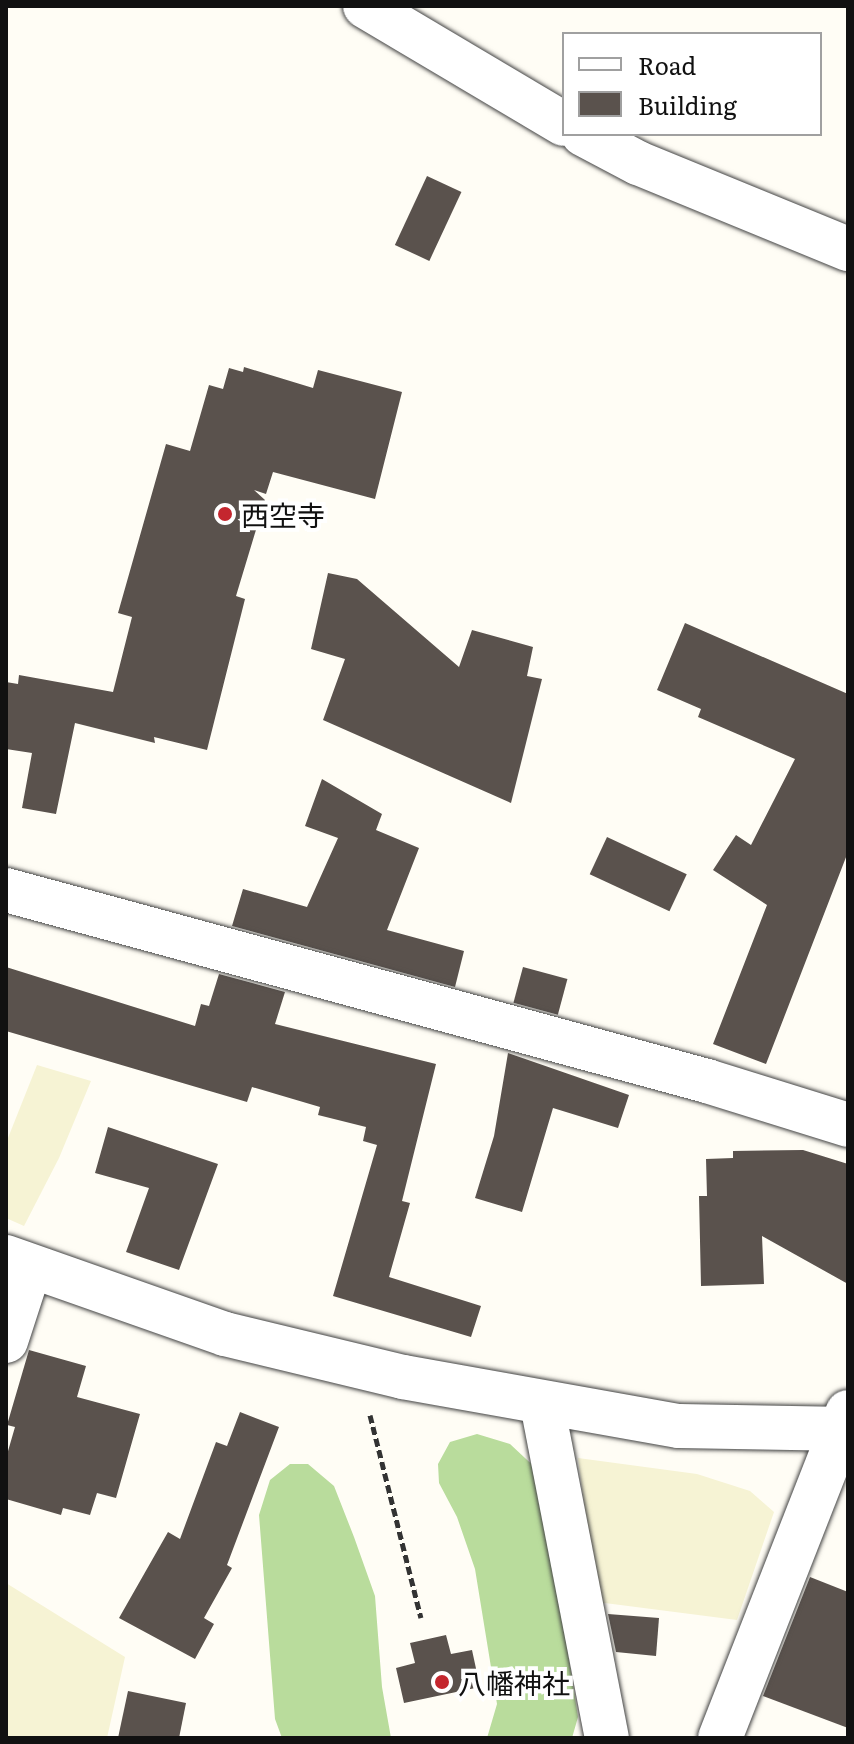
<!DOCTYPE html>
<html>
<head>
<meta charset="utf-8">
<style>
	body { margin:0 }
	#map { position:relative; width:854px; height:1744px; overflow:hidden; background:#fffdf5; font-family:Literata,"Noto Sans JP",serif }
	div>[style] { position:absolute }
	.farmland>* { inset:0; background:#f6f3d4 }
	.forest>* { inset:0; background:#b9dc9c }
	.building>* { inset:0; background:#5a524d; transform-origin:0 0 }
	.path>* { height:5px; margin-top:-2.5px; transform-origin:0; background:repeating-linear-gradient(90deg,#333 0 8px,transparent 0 12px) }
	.roads { filter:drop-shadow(0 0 2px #444) drop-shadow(0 0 2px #444) }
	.minor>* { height:44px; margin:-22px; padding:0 22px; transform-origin:22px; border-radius:22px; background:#fff }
	.dots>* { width:22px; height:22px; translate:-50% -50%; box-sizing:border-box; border:4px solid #fff; border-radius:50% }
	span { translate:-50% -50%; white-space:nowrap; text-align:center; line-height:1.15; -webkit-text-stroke:8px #fff; paint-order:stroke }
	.poi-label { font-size:28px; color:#111 }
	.left { translate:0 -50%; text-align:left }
	.frame { position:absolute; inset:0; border:8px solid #111; pointer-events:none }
	.legend { position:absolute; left:562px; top:32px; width:260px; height:104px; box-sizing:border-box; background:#fff; border:2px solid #a0a0a0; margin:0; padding:10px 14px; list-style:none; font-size:24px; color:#111 }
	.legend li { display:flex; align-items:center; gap:16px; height:40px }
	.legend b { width:40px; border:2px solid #a0a0a0 }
</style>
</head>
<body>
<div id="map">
	<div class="farmland">
		<i style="clip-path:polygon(37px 1065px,91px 1081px,59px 1158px,24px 1226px,6px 1218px,6px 1143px)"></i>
		<i style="clip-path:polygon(578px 1458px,697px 1474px,750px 1491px,774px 1512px,737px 1620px,597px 1602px)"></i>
		<i style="clip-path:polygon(6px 1583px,125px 1657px,107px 1738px,6px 1738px)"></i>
	</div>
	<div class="forest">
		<i style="clip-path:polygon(477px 1434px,510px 1444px,540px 1472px,578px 1717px,572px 1738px,487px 1738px,497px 1704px,475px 1569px,457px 1517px,439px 1483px,438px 1464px,450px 1442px)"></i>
		<i style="clip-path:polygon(290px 1464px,308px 1464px,334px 1486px,354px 1537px,375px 1596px,382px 1687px,391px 1738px,282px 1738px,275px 1719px,259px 1515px,270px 1480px)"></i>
	</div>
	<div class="building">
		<i style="left:427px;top:176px;width:38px;height:76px;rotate:25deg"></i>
		<i style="clip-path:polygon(244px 367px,313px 388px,318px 370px,402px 392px,375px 499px,273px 472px,266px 494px,254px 490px,265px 500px,236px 596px,245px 599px,207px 750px,154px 737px,155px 743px,75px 723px,56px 814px,22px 808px,32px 753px,6px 749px,6px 682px,18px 684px,19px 675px,113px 692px,132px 617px,118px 613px,166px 444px,190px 451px,209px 385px,223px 389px,229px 368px,243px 372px)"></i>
		<i style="clip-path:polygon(328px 573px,357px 579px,459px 667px,472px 630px,533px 647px,527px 676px,542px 679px,511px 803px,323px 720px,345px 659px,311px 649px)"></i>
		<i style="clip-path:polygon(685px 623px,848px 694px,848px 852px,766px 1064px,713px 1044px,767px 905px,713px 870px,736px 835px,751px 845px,795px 759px,698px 717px,701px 709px,657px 690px)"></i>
		<i style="clip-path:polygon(322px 779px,382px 814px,376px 830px,419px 848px,387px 930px,464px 951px,455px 987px,232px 926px,243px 889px,307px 907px,338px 838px,305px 826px)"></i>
		<i style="left:607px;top:837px;width:88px;height:41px;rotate:25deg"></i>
		<i style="clip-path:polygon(6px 967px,195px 1026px,201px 1004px,209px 1006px,219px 974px,285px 992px,275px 1024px,436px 1064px,402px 1201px,410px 1203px,389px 1277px,481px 1306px,471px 1337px,333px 1296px,377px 1145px,363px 1141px,366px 1127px,318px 1115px,320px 1107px,252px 1087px,247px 1102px,6px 1031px)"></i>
		<i style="left:523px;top:967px;width:46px;height:37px;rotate:15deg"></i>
		<i style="clip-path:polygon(508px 1053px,629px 1095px,618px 1128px,553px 1108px,522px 1212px,475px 1198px,494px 1136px)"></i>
		<i style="clip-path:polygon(108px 1127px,218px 1164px,179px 1270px,126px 1252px,149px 1188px,95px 1173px)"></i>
		<i style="clip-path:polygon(803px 1150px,848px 1164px,848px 1284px,762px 1236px,764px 1284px,701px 1286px,699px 1196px,707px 1196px,706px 1159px,733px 1158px,733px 1151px)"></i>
		<i style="clip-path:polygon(29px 1350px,86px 1366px,77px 1397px,140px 1414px,116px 1498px,97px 1493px,90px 1515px,63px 1508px,61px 1515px,6px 1499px,6px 1458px,15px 1427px,7px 1425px)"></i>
		<i style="clip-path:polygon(240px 1412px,279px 1427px,227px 1565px,232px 1568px,204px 1618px,214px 1624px,195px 1659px,119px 1618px,168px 1532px,180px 1539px,216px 1442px,227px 1446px)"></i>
		<i style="clip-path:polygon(810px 1577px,848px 1592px,848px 1728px,763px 1696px)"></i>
		<i style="clip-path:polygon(608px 1614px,659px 1618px,656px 1656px,616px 1652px)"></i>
		<i style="clip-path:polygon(446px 1635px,451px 1654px,472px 1650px,480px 1687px,404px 1703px,396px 1668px,415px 1663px,410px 1643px)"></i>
		<i style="clip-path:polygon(128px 1691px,186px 1703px,179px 1738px,118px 1738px)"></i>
	</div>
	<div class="path">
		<i style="left:370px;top:1415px;width:209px;rotate:75.9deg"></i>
	</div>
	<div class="roads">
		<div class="minor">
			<i style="left:365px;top:6px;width:231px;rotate:30.7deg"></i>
			<i style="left:583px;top:134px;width:62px;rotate:27.8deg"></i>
			<i style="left:638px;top:163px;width:227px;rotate:22.3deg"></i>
			<i style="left:6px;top:890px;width:727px;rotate:15.24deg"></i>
			<i style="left:707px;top:1081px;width:148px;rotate:17.3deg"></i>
			<i style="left:6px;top:1257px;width:232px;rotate:19.4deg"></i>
			<i style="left:225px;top:1334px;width:183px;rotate:13.6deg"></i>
			<i style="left:403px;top:1377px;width:280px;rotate:10.1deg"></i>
			<i style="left:679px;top:1426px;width:169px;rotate:1deg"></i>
			<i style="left:6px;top:1341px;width:78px;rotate:-72deg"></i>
			<i style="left:542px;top:1404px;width:340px;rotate:79deg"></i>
			<i style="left:720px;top:1738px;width:350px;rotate:-68.6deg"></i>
		</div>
	</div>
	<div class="dots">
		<i style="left:225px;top:514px;background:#c4262e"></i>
		<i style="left:442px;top:1682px;background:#c4262e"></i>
	</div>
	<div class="poi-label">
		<span class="left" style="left:241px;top:514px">西空寺</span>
		<span class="left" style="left:458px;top:1682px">八幡神社</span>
	</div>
	<div class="frame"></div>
	<ul class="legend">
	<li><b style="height:10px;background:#fff"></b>Road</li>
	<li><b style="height:22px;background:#5a524d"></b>Building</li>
	</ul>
</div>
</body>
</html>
